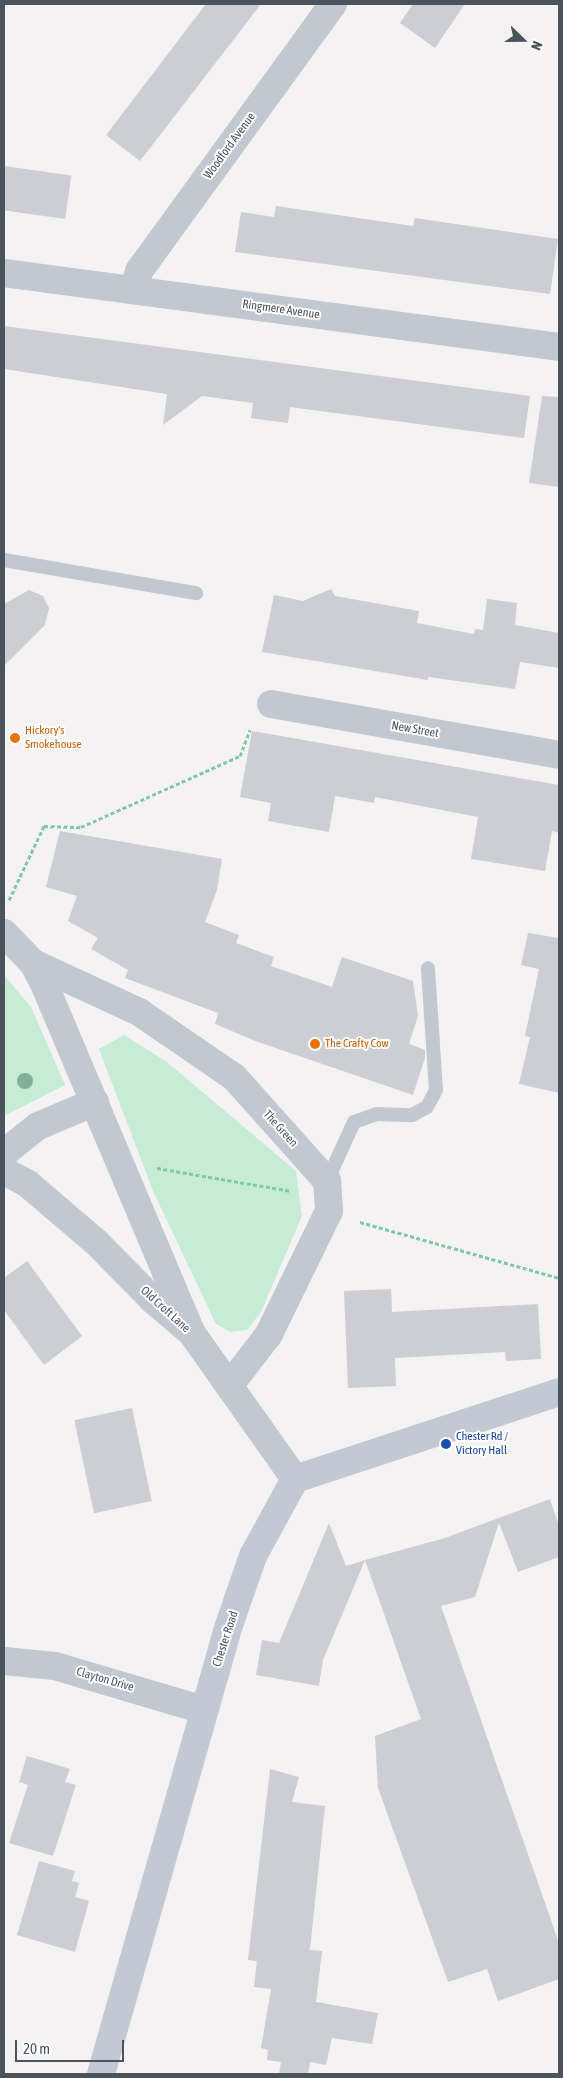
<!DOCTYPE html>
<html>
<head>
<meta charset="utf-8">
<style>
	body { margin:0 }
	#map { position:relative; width:563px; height:2078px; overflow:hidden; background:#f4f2f2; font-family:"Asap Condensed",sans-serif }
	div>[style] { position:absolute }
	.green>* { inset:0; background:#c6ecd6 }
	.building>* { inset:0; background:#ccced3; transform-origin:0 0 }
	.path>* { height:3px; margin-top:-1.5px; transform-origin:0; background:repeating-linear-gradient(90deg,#81c7a8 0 4px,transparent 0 6.5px) }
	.lane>* { height:14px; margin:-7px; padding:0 7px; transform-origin:7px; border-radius:7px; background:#c1c8cf }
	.street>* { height:28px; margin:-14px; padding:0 14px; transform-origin:14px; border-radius:14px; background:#c1c8cf }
	.secondary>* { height:28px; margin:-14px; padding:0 14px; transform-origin:14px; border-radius:14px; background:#c2c9d3 }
	.trees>* { width:16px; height:16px; margin:-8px; border-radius:50%; background:#80af9a }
	.dots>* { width:14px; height:14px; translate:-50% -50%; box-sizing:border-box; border:2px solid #fff; border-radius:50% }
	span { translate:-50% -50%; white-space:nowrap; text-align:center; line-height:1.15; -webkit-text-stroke:4px #fff; paint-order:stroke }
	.street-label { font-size:12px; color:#4b545d }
	.food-label { font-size:12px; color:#c56008 }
	.left { translate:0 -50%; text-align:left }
	.transit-label { font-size:12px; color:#164399 }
	.frame { position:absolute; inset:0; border:5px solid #4b545d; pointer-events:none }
	.north { position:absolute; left:498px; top:15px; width:50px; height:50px; -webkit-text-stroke:4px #fff; paint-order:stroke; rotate:112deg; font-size:14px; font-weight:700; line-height:20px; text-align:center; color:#4b545d }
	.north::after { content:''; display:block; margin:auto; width:18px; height:22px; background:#4b545d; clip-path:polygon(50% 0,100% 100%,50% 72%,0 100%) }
	.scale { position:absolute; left:15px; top:2040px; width:109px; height:22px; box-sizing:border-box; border:2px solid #4b545d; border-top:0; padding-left:6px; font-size:15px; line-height:18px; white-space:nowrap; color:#4b545d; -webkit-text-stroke:4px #fff; paint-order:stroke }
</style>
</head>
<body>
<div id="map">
	<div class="green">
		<i style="clip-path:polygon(4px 975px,31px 1007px,65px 1085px,4px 1116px)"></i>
		<i style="clip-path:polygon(124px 1035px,167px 1062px,296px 1171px,302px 1216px,261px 1312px,247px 1330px,231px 1332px,216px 1324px,153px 1191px,99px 1049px)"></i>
	</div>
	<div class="building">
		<i style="clip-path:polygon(206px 4px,261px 4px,140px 161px,106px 135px)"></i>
		<i style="clip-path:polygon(413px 4px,465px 4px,435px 48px,400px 23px)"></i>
		<i style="left:4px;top:166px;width:68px;height:44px;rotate:8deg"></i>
		<i style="clip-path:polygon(276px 206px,413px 226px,415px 218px,558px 239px,550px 294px,235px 252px,241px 212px,274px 217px)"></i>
		<i style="clip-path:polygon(4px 326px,530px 396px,524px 438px,290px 407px,288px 423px,251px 418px,253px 403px,202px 396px,163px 425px,167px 394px,4px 369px)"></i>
		<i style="clip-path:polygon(542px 396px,559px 397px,559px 487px,529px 483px)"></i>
		<i style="clip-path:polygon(331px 589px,335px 596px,419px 611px,417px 623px,474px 634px,475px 629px,483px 630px,487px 599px,517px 603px,515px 625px,559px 633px,559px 668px,520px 662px,515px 689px,428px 677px,428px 680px,262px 652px,274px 595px,303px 601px)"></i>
		<i style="clip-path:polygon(29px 590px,43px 596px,49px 608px,45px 625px,4px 666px,4px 604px)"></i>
		<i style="clip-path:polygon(252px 731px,559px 785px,559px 833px,552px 831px,545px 871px,471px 859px,478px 817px,375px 797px,374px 803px,335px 796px,329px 832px,268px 821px,271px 803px,240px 797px)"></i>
		<i style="clip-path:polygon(60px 831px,222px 859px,217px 890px,205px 922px,239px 935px,236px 943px,274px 957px,271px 966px,332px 987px,342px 957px,413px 981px,418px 1016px,409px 1044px,425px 1050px,425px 1058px,413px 1095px,258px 1042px,215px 1024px,218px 1013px,125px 978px,128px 970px,91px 949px,98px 938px,68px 921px,77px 896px,46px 887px)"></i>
		<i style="clip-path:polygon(528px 933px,559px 938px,559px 1093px,519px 1084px,530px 1037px,525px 1036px,539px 969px,521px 965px)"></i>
		<i style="clip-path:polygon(27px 1261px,82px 1336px,44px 1365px,4px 1310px,4px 1278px)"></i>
		<i style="clip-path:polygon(391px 1289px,392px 1312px,538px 1304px,541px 1359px,506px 1361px,505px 1352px,395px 1358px,396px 1386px,348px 1388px,344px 1291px)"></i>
		<i style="left:132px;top:1408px;width:95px;height:59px;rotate:78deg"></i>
		<i style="clip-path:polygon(550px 1499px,559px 1526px,559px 1557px,518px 1572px,499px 1523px,475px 1597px,441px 1606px,559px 1943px,559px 1979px,498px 2001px,487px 1969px,448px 1982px,378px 1788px,375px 1736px,421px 1719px,365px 1560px,445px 1538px)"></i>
		<i style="clip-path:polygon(329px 1523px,346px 1566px,365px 1560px,323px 1660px,319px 1686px,256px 1675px,262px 1640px,279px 1643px)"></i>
		<i style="clip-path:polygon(27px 1756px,70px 1769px,65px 1782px,76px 1785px,53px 1856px,9px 1843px,28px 1785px,19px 1782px)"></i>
		<i style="clip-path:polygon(270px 1769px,299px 1777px,292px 1802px,325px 1806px,310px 1950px,322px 1951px,316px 2002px,378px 2013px,372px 2044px,332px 2038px,326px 2065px,310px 2062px,308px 2074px,279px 2074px,281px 2062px,267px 2060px,268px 2050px,261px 2048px,271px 1989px,254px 1987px,257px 1961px,248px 1960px)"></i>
		<i style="clip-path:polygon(39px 1861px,75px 1871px,72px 1881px,79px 1883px,75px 1897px,89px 1901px,75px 1952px,17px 1935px)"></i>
	</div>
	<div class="path">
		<i style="left:9px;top:900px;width:82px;rotate:-64.7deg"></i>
		<i style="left:44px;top:826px;width:37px;rotate:2deg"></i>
		<i style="left:81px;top:827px;width:174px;rotate:-24.1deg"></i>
		<i style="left:240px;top:756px;width:28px;rotate:-69deg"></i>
		<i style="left:157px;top:1168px;width:136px;rotate:9.7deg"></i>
		<i style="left:360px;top:1222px;width:207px;rotate:15.7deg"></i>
	</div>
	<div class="lane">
		<i style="left:4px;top:560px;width:195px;rotate:9.8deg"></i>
		<i style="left:327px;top:1181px;width:65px;rotate:-65.4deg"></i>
		<i style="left:354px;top:1122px;width:24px;rotate:-19deg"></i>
		<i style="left:377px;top:1114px;width:35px;rotate:2deg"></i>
		<i style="left:412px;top:1115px;width:17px;rotate:-28deg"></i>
		<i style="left:427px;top:1107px;width:19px;rotate:-62deg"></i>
		<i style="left:436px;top:1090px;width:122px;rotate:-93.8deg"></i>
	</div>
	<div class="street">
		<i style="left:4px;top:273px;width:560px;rotate:7.59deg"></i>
		<i style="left:133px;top:290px;width:20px;rotate:-72deg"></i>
		<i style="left:139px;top:271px;width:330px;rotate:-54deg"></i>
		<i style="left:271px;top:704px;width:292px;rotate:10deg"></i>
		<i style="left:4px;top:933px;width:42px;rotate:46deg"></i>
		<i style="left:33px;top:963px;width:26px;rotate:62deg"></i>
		<i style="left:45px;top:986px;width:376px;rotate:67.1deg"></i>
		<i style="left:33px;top:963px;width:117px;rotate:24.8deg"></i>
		<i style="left:139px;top:1012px;width:115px;rotate:34.4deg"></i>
		<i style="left:234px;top:1077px;width:140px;rotate:48.2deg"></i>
		<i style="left:327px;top:1181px;width:30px;rotate:86deg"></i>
		<i style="left:329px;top:1211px;width:137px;rotate:116deg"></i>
		<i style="left:269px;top:1334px;width:64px;rotate:127.4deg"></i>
		<i style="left:4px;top:1153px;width:43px;rotate:-38.5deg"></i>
		<i style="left:38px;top:1126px;width:62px;rotate:-22.8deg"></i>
		<i style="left:4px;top:1171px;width:27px;rotate:28deg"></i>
		<i style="left:28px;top:1184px;width:91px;rotate:40.5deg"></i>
		<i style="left:97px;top:1243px;width:80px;rotate:45.5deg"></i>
		<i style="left:153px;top:1300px;width:50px;rotate:40.1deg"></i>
		<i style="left:191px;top:1332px;width:180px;rotate:54.7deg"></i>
		<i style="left:4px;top:1661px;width:51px;rotate:5.6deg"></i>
		<i style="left:55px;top:1666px;width:155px;rotate:16.5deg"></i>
	</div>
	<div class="secondary">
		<i style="left:101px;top:2074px;width:461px;rotate:-74.1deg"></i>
		<i style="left:227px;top:1631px;width:79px;rotate:-70.9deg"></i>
		<i style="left:253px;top:1556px;width:88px;rotate:-61.4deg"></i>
		<i style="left:295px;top:1479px;width:278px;rotate:-18.2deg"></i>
	</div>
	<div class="trees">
		<i style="left:25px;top:1081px"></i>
	</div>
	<div class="dots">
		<i style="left:15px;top:738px;background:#e8710a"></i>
		<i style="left:315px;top:1044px;background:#e8710a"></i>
		<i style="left:446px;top:1444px;background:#1a4fb4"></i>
	</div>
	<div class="street-label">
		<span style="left:230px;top:146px;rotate:-54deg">Woodford Avenue</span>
		<span style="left:281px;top:310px;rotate:8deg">Ringmere Avenue</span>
		<span style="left:415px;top:730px;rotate:10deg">New Street</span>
		<span style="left:280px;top:1129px;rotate:48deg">The Green</span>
		<span style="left:165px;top:1310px;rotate:42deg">Old Croft Lane</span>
		<span style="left:226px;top:1639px;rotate:-72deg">Chester Road</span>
		<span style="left:105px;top:1680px;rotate:16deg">Clayton Drive</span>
	</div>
	<div class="food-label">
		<span class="left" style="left:25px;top:738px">Hickory's<br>Smokehouse</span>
		<span class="left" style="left:325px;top:1044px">The Crafty Cow</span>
	</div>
	<div class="transit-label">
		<span class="left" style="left:456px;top:1444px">Chester Rd /<br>Victory Hall</span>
	</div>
	<div class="frame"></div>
	<div class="north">N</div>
	<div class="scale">20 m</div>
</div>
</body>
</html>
